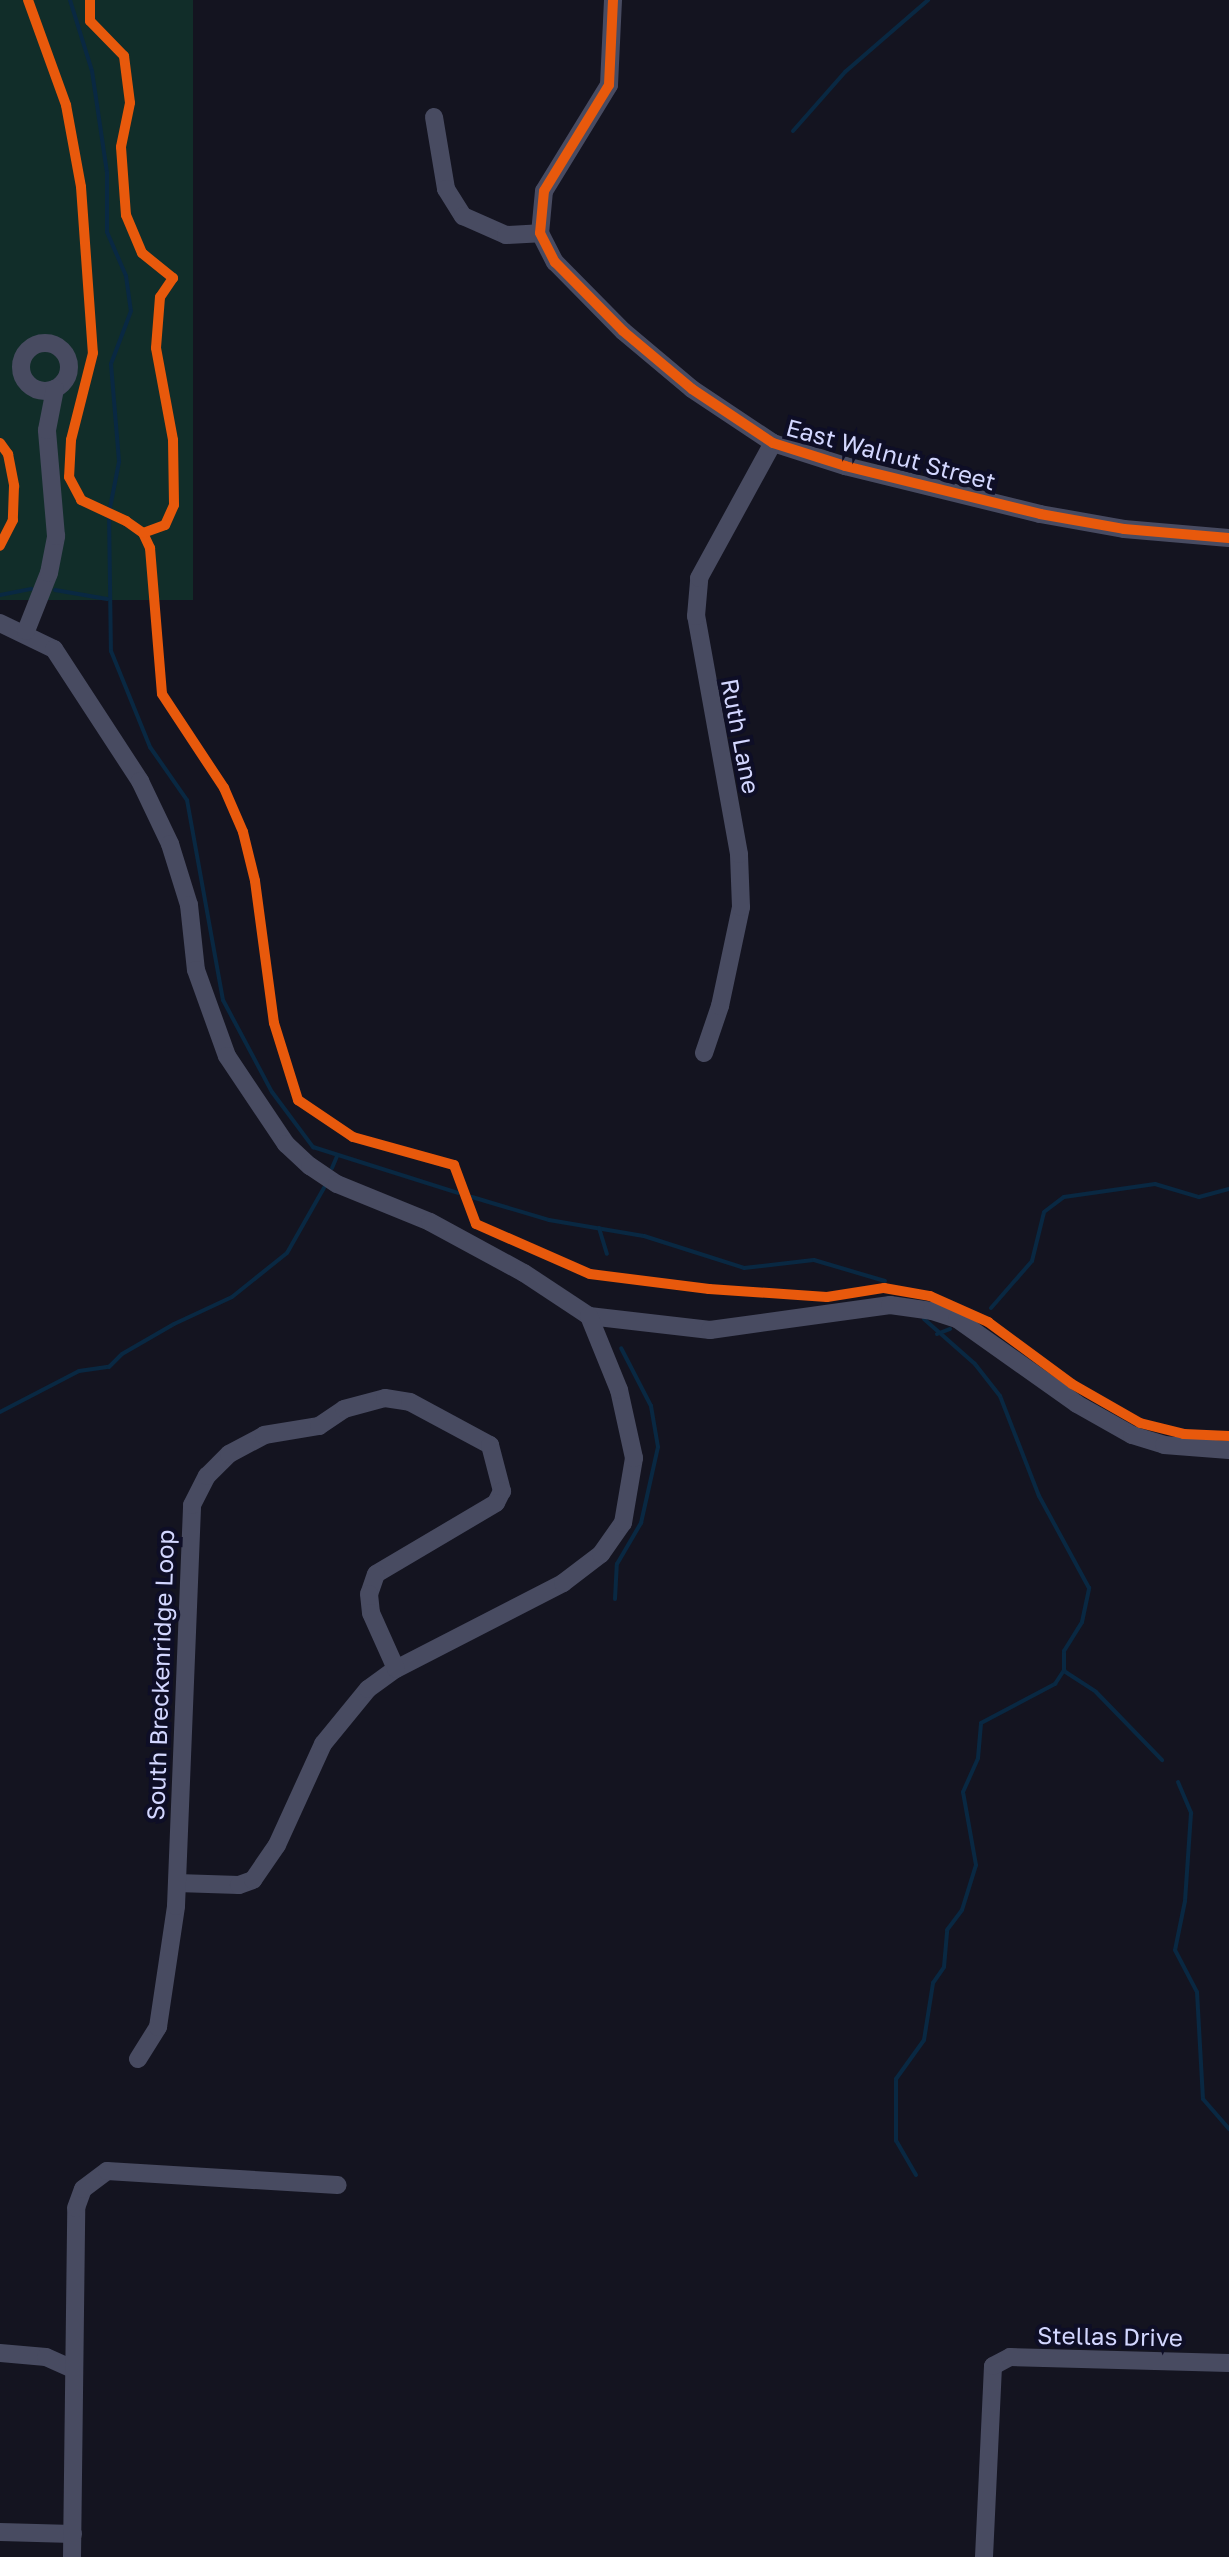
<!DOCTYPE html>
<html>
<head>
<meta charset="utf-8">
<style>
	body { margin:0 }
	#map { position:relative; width:1229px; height:2557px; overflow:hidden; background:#141420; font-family:"Golos Text",sans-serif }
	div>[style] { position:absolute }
	.green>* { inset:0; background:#112d29; transform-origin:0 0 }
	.stream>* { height:4px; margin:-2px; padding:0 2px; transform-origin:2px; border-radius:2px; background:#092842 }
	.minor>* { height:18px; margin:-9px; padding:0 9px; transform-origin:9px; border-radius:9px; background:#484b61 }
	.minor>.ring { margin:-9px; padding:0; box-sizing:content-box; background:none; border:18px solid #484b61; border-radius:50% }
	.cycleway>* { height:10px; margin:-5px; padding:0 5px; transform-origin:5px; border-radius:5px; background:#e8590c }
	span { translate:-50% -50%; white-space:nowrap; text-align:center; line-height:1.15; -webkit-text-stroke:8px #0e0e26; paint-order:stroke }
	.street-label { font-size:24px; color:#d3d7ff }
</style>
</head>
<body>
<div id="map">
	<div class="green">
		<i style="left:0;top:0;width:193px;height:600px"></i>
	</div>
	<div class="stream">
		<i style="left:70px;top:0;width:74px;rotate:72.8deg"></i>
		<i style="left:92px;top:71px;width:102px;rotate:81.6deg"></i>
		<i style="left:107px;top:172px;width:60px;rotate:90deg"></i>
		<i style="left:107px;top:232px;width:48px;rotate:66.6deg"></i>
		<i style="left:126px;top:276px;width:35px;rotate:82deg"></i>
		<i style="left:131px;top:311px;width:57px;rotate:110.7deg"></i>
		<i style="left:111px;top:364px;width:98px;rotate:85.3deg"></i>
		<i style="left:119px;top:462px;width:52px;rotate:101.1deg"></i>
		<i style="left:109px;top:513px;width:138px;rotate:89.2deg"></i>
		<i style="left:111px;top:651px;width:104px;rotate:67.9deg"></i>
		<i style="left:150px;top:747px;width:65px;rotate:55.1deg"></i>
		<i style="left:187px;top:800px;width:203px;rotate:79.8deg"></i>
		<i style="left:223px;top:1000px;width:104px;rotate:62deg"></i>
		<i style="left:272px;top:1092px;width:69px;rotate:53.3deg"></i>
		<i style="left:313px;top:1147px;width:152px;rotate:17.6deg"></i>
		<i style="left:793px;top:131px;width:79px;rotate:-48.6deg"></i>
		<i style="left:845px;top:72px;width:110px;rotate:-40.9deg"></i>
		<i style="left:55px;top:590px;width:53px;rotate:9.8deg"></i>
		<i style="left:0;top:595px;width:32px;rotate:-11deg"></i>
		<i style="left:332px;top:1168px;width:13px;rotate:-67deg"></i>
		<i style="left:472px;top:1197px;width:80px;rotate:16.6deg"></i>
		<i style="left:549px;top:1220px;width:96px;rotate:9.6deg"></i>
		<i style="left:644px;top:1236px;width:105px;rotate:17.7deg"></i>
		<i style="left:744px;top:1268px;width:70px;rotate:-6.5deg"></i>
		<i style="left:814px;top:1260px;width:74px;rotate:16.5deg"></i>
		<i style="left:599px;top:1228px;width:27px;rotate:73deg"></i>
		<i style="left:991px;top:1308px;width:62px;rotate:-48.9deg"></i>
		<i style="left:1032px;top:1261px;width:50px;rotate:-76.2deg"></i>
		<i style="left:1044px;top:1212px;width:25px;rotate:-37deg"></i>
		<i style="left:1064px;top:1197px;width:92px;rotate:-8.1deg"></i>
		<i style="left:1155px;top:1184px;width:46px;rotate:16.5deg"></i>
		<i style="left:1199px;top:1197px;width:31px;rotate:-15deg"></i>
		<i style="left:937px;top:1334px;width:14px;rotate:-21deg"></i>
		<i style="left:0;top:1412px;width:89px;rotate:-27.4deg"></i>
		<i style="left:79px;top:1371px;width:30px;rotate:-8deg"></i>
		<i style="left:109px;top:1367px;width:18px;rotate:-45deg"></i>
		<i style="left:122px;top:1354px;width:60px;rotate:-30deg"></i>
		<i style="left:174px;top:1324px;width:64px;rotate:-25deg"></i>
		<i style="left:232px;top:1297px;width:70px;rotate:-38.7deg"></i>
		<i style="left:287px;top:1253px;width:75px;rotate:-60.4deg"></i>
		<i style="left:615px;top:1599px;width:35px;rotate:-87deg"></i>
		<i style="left:617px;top:1564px;width:48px;rotate:-59.7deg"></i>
		<i style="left:641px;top:1523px;width:78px;rotate:-77.4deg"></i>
		<i style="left:658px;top:1447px;width:42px;rotate:-99.7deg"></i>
		<i style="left:651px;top:1406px;width:65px;rotate:-117.3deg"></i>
		<i style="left:1064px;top:1671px;width:38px;rotate:33deg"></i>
		<i style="left:1096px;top:1692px;width:95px;rotate:45.9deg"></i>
		<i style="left:1178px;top:1782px;width:34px;rotate:67deg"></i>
		<i style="left:1191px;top:1813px;width:88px;rotate:93.9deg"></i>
		<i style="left:1185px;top:1901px;width:50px;rotate:101.5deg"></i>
		<i style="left:1175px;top:1950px;width:47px;rotate:62.4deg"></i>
		<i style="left:1197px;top:1992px;width:107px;rotate:86.8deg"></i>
		<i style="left:1203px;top:2099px;width:40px;rotate:49deg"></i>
		<i style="left:916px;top:2175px;width:39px;rotate:-120deg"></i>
		<i style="left:896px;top:2141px;width:62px;rotate:-90deg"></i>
		<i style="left:896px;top:2079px;width:48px;rotate:-54.3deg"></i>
		<i style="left:924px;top:2040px;width:58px;rotate:-81deg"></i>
		<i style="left:933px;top:1983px;width:19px;rotate:-55deg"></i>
		<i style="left:944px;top:1967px;width:37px;rotate:-85deg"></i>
		<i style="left:947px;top:1930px;width:25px;rotate:-53deg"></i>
		<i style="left:962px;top:1910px;width:47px;rotate:-72.7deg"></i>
		<i style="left:976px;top:1865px;width:74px;rotate:-100.1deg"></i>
		<i style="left:963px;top:1792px;width:37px;rotate:-66deg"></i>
		<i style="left:978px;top:1758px;width:35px;rotate:-85deg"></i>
		<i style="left:981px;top:1723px;width:84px;rotate:-27.8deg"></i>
		<i style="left:1055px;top:1684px;width:17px;rotate:-57deg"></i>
		<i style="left:1064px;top:1670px;width:19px;rotate:-90deg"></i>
		<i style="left:1064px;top:1651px;width:34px;rotate:-58deg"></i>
		<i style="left:1082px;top:1622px;width:35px;rotate:-78deg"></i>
		<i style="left:1089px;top:1588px;width:105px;rotate:-118.5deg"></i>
		<i style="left:1039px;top:1496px;width:107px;rotate:-111.3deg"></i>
		<i style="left:1000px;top:1396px;width:41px;rotate:-128deg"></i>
		<i style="left:975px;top:1364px;width:68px;rotate:-138.6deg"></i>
	</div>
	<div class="minor">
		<i style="left:613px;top:0;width:85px;rotate:92.7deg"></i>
		<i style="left:609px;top:85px;width:124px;rotate:121.5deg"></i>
		<i style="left:544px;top:191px;width:42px;rotate:95.4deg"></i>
		<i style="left:540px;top:233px;width:33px;rotate:63deg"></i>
		<i style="left:555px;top:262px;width:97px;rotate:45.4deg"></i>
		<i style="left:623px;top:331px;width:90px;rotate:40deg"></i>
		<i style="left:692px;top:389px;width:97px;rotate:33.7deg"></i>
		<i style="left:773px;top:443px;width:76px;rotate:17.7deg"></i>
		<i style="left:845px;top:466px;width:201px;rotate:13.8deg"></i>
		<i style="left:1040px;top:514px;width:85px;rotate:10.1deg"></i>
		<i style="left:1124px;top:529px;width:105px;rotate:4.9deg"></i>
		<i style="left:434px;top:117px;width:73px;rotate:80.5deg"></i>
		<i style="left:446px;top:189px;width:32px;rotate:58deg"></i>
		<i style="left:463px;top:216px;width:47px;rotate:23.8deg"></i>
		<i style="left:506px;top:235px;width:34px;rotate:-3deg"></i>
		<i class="ring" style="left:21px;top:343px;width:30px;height:30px"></i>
		<i style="left:0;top:623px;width:60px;rotate:25.7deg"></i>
		<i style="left:54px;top:649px;width:158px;rotate:56.9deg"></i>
		<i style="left:140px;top:781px;width:70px;rotate:64.5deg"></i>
		<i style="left:170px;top:844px;width:64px;rotate:72.7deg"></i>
		<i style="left:189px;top:905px;width:65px;rotate:83.9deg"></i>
		<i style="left:196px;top:970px;width:91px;rotate:70.2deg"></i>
		<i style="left:227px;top:1056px;width:106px;rotate:56.2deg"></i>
		<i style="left:286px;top:1144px;width:33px;rotate:43deg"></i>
		<i style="left:310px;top:1166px;width:32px;rotate:34deg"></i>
		<i style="left:337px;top:1184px;width:100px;rotate:22.2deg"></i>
		<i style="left:430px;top:1222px;width:107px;rotate:28.5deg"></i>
		<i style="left:524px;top:1273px;width:78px;rotate:33.5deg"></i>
		<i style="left:589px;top:1316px;width:122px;rotate:6.6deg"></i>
		<i style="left:710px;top:1330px;width:182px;rotate:-7.9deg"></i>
		<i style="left:890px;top:1305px;width:42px;rotate:8.1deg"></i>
		<i style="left:932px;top:1311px;width:26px;rotate:18deg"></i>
		<i style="left:957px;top:1319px;width:147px;rotate:35.3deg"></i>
		<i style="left:1077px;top:1404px;width:63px;rotate:29.4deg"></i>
		<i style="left:1132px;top:1435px;width:34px;rotate:17deg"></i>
		<i style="left:1164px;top:1445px;width:65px;rotate:4.4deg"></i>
		<i style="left:26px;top:631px;width:62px;rotate:-68.4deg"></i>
		<i style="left:49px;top:573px;width:38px;rotate:-79deg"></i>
		<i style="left:56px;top:536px;width:106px;rotate:-94.9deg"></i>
		<i style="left:47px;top:430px;width:42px;rotate:-79deg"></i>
		<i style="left:704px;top:1053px;width:50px;rotate:-71.2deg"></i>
		<i style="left:720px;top:1006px;width:101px;rotate:-78deg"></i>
		<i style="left:741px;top:907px;width:53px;rotate:-92.2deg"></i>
		<i style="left:739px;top:854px;width:242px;rotate:-100.2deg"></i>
		<i style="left:696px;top:616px;width:38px;rotate:-85deg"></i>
		<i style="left:699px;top:578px;width:154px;rotate:-61.3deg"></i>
		<i style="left:177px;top:1883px;width:62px;rotate:1.8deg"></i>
		<i style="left:239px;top:1885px;width:15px;rotate:-20deg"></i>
		<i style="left:253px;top:1880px;width:42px;rotate:-55.6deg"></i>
		<i style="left:277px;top:1845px;width:111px;rotate:-65.5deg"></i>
		<i style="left:323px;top:1744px;width:71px;rotate:-50.7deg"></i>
		<i style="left:368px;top:1689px;width:34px;rotate:-36deg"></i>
		<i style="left:396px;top:1669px;width:188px;rotate:-27.2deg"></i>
		<i style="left:563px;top:1583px;width:48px;rotate:-37.3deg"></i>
		<i style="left:601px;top:1554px;width:38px;rotate:-55deg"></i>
		<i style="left:623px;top:1523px;width:66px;rotate:-80.4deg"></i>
		<i style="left:634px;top:1458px;width:70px;rotate:-102.4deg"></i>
		<i style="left:619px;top:1390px;width:80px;rotate:-112.1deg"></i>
		<i style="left:138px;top:2059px;width:38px;rotate:-58deg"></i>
		<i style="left:158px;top:2027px;width:122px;rotate:-81.5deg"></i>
		<i style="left:176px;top:1906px;width:401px;rotate:-87.7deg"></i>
		<i style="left:192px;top:1505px;width:33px;rotate:-63deg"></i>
		<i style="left:207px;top:1476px;width:31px;rotate:-45deg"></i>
		<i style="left:229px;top:1454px;width:40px;rotate:-28deg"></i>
		<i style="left:264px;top:1435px;width:56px;rotate:-9.3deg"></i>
		<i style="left:319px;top:1426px;width:30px;rotate:-34deg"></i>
		<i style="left:344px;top:1409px;width:42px;rotate:-15deg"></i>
		<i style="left:385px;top:1398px;width:25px;rotate:9deg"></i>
		<i style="left:410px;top:1402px;width:91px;rotate:28.3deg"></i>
		<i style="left:490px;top:1445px;width:48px;rotate:75.4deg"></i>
		<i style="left:502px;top:1491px;width:13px;rotate:117deg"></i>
		<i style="left:496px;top:1503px;width:139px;rotate:149.4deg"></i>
		<i style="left:376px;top:1574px;width:21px;rotate:109deg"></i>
		<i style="left:369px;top:1594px;width:19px;rotate:84deg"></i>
		<i style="left:371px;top:1613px;width:61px;rotate:65.9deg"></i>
		<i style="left:0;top:2353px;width:46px;rotate:5deg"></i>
		<i style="left:46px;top:2357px;width:30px;rotate:24deg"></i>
		<i style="left:0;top:2532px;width:73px;rotate:1.6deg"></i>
		<i style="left:72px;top:2557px;width:349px;rotate:-89.3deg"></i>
		<i style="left:76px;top:2208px;width:20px;rotate:-70deg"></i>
		<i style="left:83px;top:2189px;width:30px;rotate:-37deg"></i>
		<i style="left:107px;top:2171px;width:231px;rotate:3.5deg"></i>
		<i style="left:984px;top:2557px;width:191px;rotate:-87.3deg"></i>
		<i style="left:993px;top:2366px;width:19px;rotate:-28deg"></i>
		<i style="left:1010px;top:2357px;width:219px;rotate:1.6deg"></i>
	</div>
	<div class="cycleway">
		<i style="left:28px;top:0;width:112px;rotate:70.1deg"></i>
		<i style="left:66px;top:105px;width:83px;rotate:79.6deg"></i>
		<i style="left:81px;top:187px;width:166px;rotate:85.9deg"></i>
		<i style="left:93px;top:353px;width:90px;rotate:104.2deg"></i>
		<i style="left:71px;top:440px;width:37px;rotate:93deg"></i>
		<i style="left:69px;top:477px;width:26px;rotate:62deg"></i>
		<i style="left:81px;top:500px;width:50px;rotate:25deg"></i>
		<i style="left:126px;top:521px;width:21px;rotate:35deg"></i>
		<i style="left:143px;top:533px;width:17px;rotate:65deg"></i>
		<i style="left:150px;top:548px;width:146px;rotate:85.3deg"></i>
		<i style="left:162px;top:694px;width:113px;rotate:56.6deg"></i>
		<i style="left:224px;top:788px;width:48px;rotate:66.6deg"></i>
		<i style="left:243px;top:832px;width:50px;rotate:76.2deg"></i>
		<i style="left:255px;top:881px;width:143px;rotate:82.4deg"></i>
		<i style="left:274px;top:1023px;width:81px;rotate:72.7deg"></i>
		<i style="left:298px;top:1100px;width:66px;rotate:33.9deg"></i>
		<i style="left:353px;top:1137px;width:105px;rotate:15.5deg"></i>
		<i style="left:454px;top:1165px;width:63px;rotate:69.6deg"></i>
		<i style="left:476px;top:1224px;width:124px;rotate:23.7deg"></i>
		<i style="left:590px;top:1274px;width:120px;rotate:7.2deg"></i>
		<i style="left:709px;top:1289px;width:118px;rotate:3.9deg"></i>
		<i style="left:827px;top:1297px;width:58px;rotate:-9deg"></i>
		<i style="left:884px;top:1288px;width:47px;rotate:9.9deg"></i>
		<i style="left:930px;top:1296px;width:64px;rotate:24.1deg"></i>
		<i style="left:988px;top:1322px;width:104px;rotate:36.4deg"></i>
		<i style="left:1072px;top:1384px;width:78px;rotate:29.8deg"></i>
		<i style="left:1140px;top:1423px;width:45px;rotate:14deg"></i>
		<i style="left:1184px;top:1434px;width:45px;rotate:2.5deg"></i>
		<i style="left:90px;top:0;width:21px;rotate:90deg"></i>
		<i style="left:90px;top:21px;width:49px;rotate:45.8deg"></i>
		<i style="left:124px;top:56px;width:47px;rotate:82.7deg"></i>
		<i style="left:130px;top:103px;width:45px;rotate:101.6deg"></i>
		<i style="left:121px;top:147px;width:68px;rotate:85.8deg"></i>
		<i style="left:126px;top:215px;width:41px;rotate:67.2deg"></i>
		<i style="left:142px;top:253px;width:40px;rotate:39deg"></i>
		<i style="left:173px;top:278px;width:23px;rotate:124deg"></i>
		<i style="left:160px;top:297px;width:51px;rotate:94.5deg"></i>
		<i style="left:156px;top:348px;width:94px;rotate:79.5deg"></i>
		<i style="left:173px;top:440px;width:65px;rotate:89.1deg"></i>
		<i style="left:174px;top:505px;width:22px;rotate:114deg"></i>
		<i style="left:165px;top:525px;width:23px;rotate:160deg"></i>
		<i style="left:613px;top:0;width:85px;rotate:92.7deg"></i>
		<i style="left:609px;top:85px;width:124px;rotate:121.5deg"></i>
		<i style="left:544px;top:191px;width:42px;rotate:95.4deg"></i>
		<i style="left:540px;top:233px;width:33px;rotate:63deg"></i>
		<i style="left:555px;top:262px;width:97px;rotate:45.4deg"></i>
		<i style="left:623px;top:331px;width:90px;rotate:40deg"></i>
		<i style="left:692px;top:389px;width:97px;rotate:33.7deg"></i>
		<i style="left:773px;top:443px;width:76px;rotate:17.7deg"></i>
		<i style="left:845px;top:466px;width:201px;rotate:13.8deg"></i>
		<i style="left:1040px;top:514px;width:85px;rotate:10.1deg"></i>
		<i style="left:1124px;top:529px;width:105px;rotate:4.9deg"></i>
		<i style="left:0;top:443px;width:14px;rotate:54deg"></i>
		<i style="left:8px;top:454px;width:33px;rotate:79deg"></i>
		<i style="left:14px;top:486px;width:34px;rotate:92deg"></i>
		<i style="left:13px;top:520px;width:29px;rotate:117deg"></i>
	</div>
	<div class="street-label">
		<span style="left:891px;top:454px;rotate:15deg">East Walnut Street</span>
		<span style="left:741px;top:736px;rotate:79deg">Ruth Lane</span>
		<span style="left:160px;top:1675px;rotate:-88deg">South Breckenridge Loop</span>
		<span style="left:1110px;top:2336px;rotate:1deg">Stellas Drive</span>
	</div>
</div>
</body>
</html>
